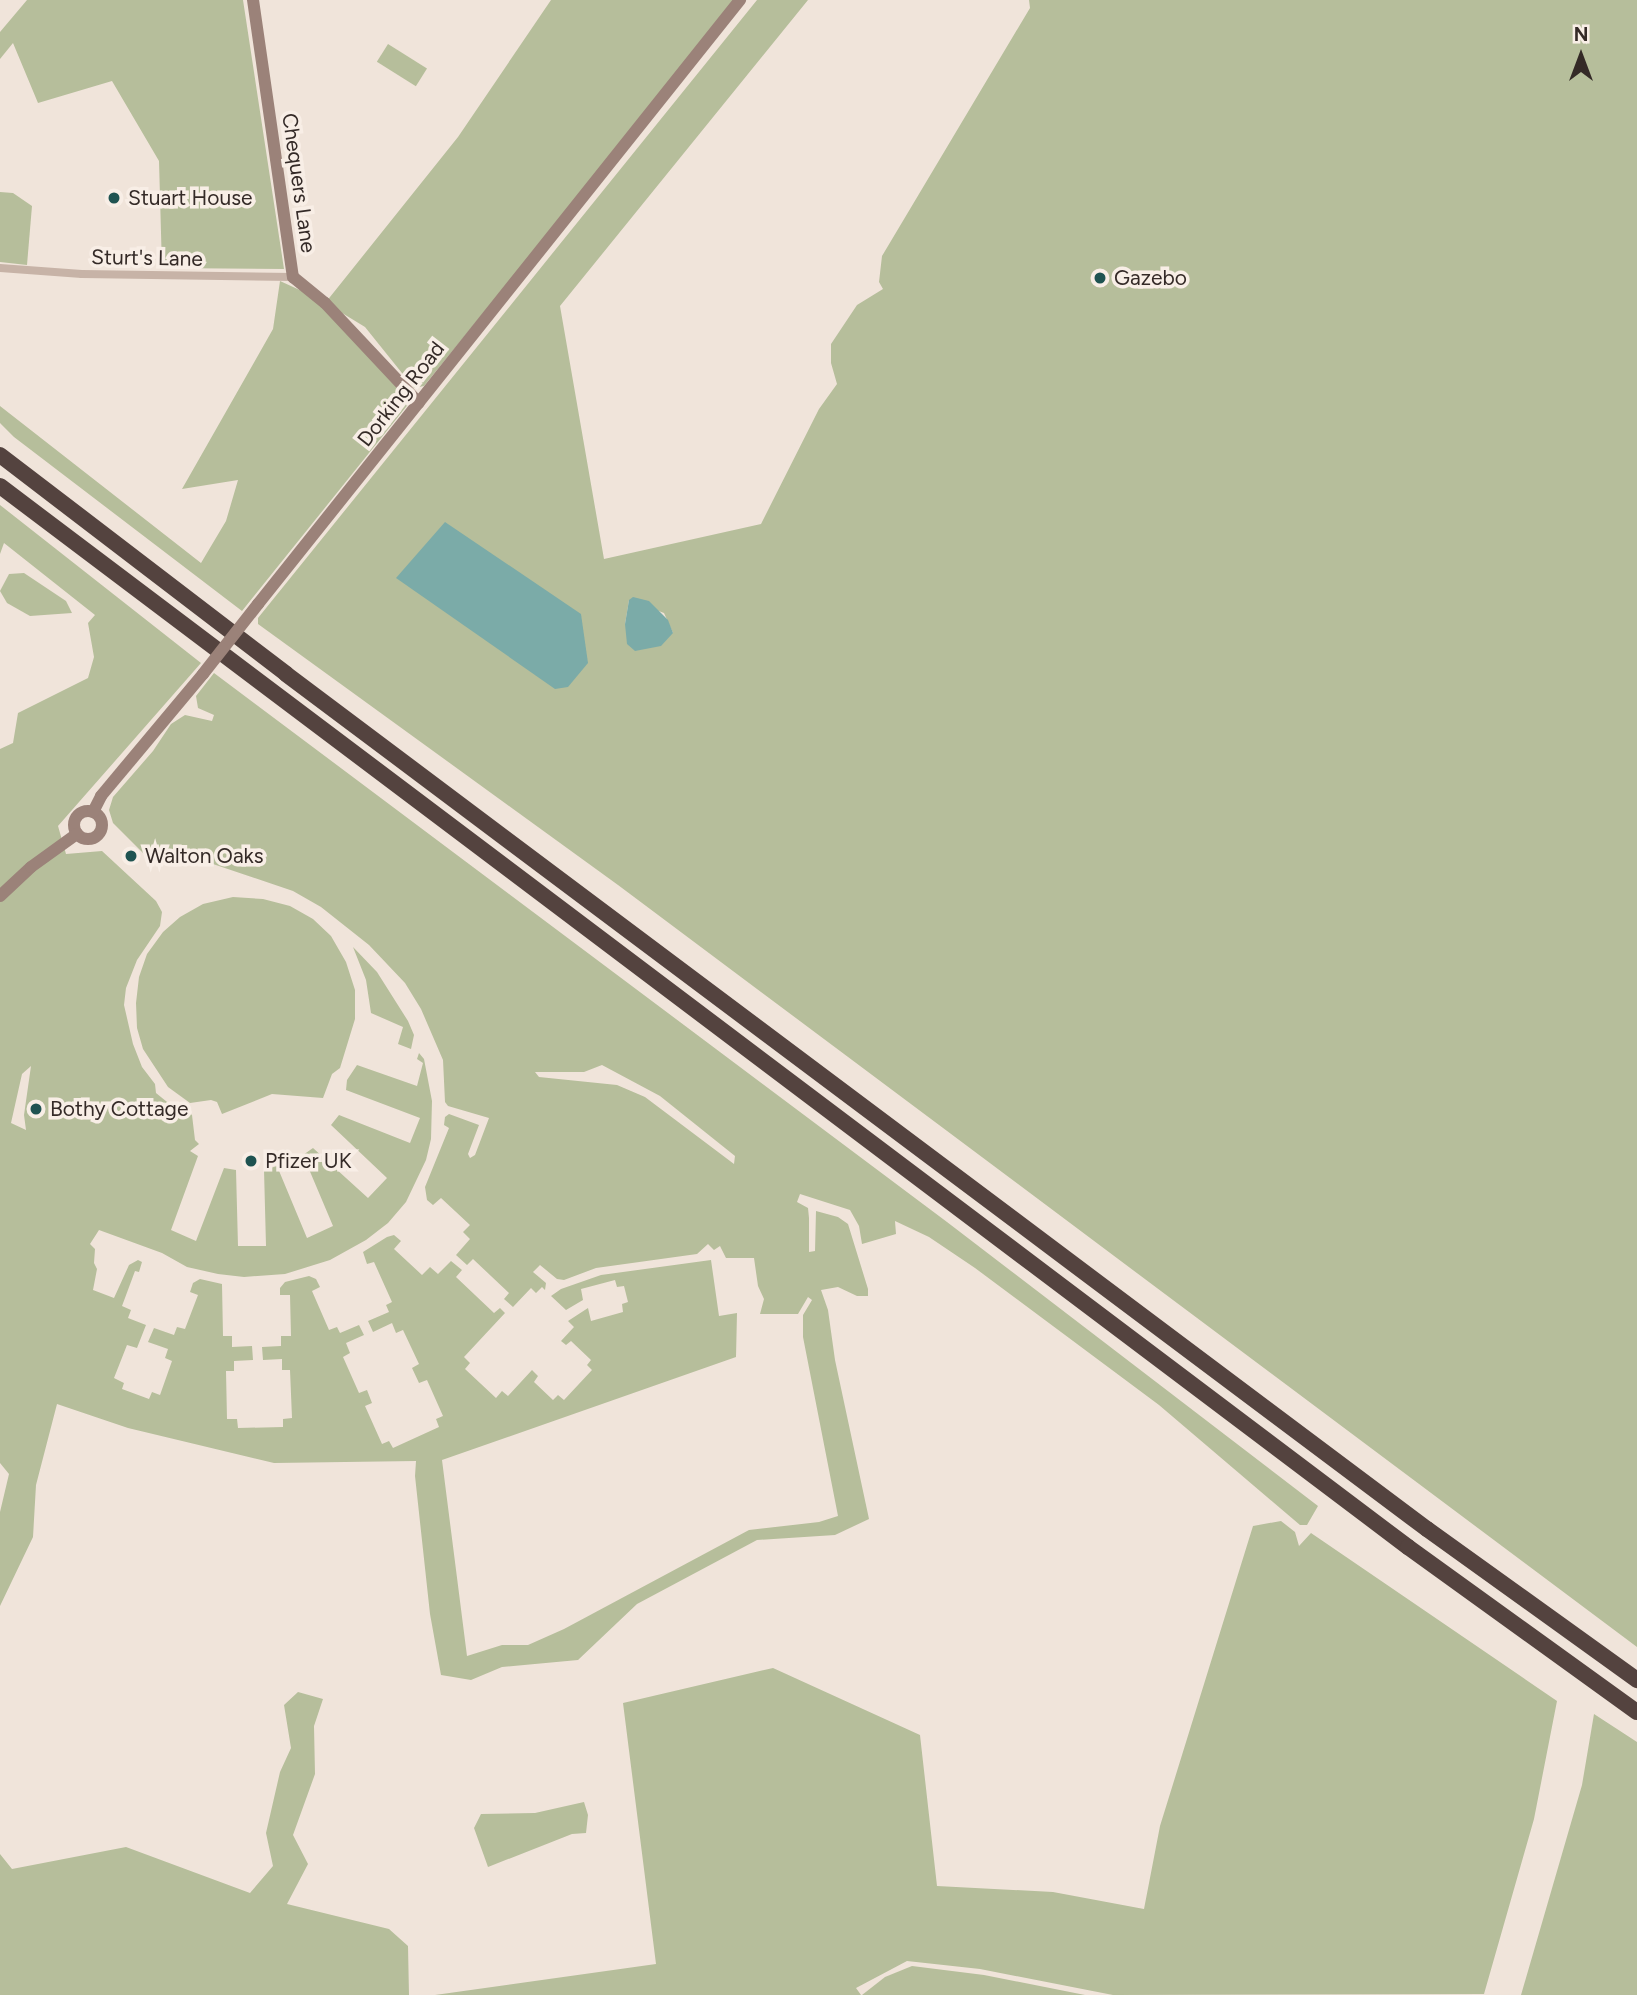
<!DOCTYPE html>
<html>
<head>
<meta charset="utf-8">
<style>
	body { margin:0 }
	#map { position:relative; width:1637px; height:1995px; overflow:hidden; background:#f0e4da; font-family:Figtree,sans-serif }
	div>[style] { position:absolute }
	.green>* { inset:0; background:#b6be9b; transform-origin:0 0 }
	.water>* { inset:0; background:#7baba8 }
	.minor>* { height:8px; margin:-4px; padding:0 4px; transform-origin:4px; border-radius:4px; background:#c7b3a7 }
	.secondary>* { height:12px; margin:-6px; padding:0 6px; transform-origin:6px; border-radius:6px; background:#9b8279 }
	.secondary>.ring { margin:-6px; padding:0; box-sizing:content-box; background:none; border:12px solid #9b8279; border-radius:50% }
	.motorway>* { height:16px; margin:-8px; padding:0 8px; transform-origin:8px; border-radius:8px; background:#54433f }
	.secondary-bridge>* { height:12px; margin:-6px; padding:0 6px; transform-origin:6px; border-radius:6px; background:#9b8279 }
	.dots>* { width:19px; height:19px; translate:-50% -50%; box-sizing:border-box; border:4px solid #f8eee6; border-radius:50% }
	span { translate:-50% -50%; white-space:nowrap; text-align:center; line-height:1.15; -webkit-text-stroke:7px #f8eee6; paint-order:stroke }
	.street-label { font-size:21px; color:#342a27 }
	.poi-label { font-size:21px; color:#342a27 }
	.left { translate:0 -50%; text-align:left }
	.north { position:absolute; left:1546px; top:21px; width:70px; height:70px; -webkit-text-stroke:5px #f8eee6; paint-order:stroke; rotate:0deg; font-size:19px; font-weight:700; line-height:28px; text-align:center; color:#342a27 }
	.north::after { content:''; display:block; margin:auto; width:24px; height:32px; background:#342a27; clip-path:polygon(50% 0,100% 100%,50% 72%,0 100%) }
</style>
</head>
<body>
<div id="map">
	<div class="green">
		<i style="clip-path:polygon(27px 0,243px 0,284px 269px,162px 268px,159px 161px,112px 81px,38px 103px,13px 43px,0 59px,0 32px)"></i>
		<i style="clip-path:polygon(551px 0,737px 0,424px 386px,414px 388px,365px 327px,329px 305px,414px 397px,242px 611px,14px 437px,0 423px,0 406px,201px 563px,226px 521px,238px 480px,182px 489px,273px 329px,280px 281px,326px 302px,458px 137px)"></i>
		<i style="clip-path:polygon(evenodd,757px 0,808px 0,560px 306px,604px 559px,761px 524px,819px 409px,837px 384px,831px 363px,831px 344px,857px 305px,883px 289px,879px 282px,882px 256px,1030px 8px,1029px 0,1637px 0,1637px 1647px,618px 885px,258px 624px,258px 618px,757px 0,629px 600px,664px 613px,673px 633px,625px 624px,629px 600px)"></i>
		<i style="left:388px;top:44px;width:46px;height:21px;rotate:32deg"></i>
		<i style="clip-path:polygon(0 192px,13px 193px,32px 206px,27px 265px,0 262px)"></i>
		<i style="clip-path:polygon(evenodd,0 505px,201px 663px,58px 826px,66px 854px,102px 851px,156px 901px,162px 912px,160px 926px,137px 960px,126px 988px,124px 1005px,133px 1044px,142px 1067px,155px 1084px,156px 1093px,172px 1106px,180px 1106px,192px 1115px,195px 1140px,199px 1144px,190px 1151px,198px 1156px,171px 1230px,196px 1241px,224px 1168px,236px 1170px,238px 1246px,266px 1246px,264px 1170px,277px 1166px,307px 1238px,333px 1226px,303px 1155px,313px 1148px,368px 1198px,387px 1178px,331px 1125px,339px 1115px,410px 1143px,420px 1118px,346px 1090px,347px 1080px,357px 1065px,417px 1086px,423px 1063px,417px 1059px,419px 1053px,424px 1059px,432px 1101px,431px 1139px,426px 1160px,406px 1202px,388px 1223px,366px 1240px,330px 1260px,285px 1274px,244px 1277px,218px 1274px,187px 1267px,162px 1253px,99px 1230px,90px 1244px,95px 1249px,94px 1263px,97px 1269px,93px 1290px,114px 1298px,129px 1265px,138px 1260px,142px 1262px,139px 1272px,135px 1271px,122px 1306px,131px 1310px,128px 1318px,146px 1325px,137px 1348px,127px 1345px,114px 1378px,124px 1383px,122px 1389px,149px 1399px,152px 1392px,160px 1395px,172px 1361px,165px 1358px,168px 1349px,148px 1342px,154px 1328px,174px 1335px,177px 1327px,185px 1329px,198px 1295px,190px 1292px,193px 1283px,200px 1279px,222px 1284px,223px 1336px,232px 1336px,232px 1347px,252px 1346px,253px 1360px,234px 1361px,234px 1371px,226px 1371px,227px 1419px,237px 1419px,238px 1428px,283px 1427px,283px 1419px,292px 1418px,290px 1370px,282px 1370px,282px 1359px,263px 1360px,262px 1347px,281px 1346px,281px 1336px,291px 1336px,290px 1295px,280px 1295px,280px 1288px,285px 1282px,309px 1276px,316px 1279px,320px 1287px,312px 1291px,329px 1330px,337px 1327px,340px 1333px,359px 1325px,364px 1335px,346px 1343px,350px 1353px,343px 1357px,359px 1393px,367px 1390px,372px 1403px,365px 1406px,382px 1444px,389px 1441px,393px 1448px,439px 1427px,436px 1419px,443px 1416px,427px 1380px,419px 1383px,412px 1368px,419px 1364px,403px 1330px,396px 1333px,392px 1323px,373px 1332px,368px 1321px,389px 1312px,386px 1305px,392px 1302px,374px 1262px,367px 1264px,363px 1252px,387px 1237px,394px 1235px,401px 1241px,394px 1249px,422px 1275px,430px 1267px,438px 1274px,451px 1261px,462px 1270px,456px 1277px,494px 1313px,500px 1308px,505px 1313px,464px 1357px,470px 1363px,465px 1369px,496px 1398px,502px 1391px,508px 1396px,532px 1370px,538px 1376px,534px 1382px,553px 1400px,558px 1395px,564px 1400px,592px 1370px,587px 1365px,591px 1360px,571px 1341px,566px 1345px,561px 1341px,574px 1327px,568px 1321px,588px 1308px,591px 1321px,623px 1312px,622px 1304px,628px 1302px,624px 1286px,617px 1287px,615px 1280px,581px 1289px,583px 1300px,566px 1310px,551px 1296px,561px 1289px,601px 1275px,711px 1260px,719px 1316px,737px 1313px,736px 1357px,442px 1460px,467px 1656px,502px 1645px,528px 1645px,564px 1629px,749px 1530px,819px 1522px,838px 1516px,803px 1337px,803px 1315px,812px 1300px,808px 1297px,798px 1314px,760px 1314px,764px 1299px,758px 1286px,754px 1258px,726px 1258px,720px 1246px,714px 1250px,708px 1244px,697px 1254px,596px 1268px,564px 1280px,557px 1279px,540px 1265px,533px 1272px,546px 1283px,545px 1290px,542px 1287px,536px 1293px,531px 1288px,513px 1307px,504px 1299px,509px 1293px,473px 1259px,467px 1265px,456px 1255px,470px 1239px,463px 1232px,470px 1225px,441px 1198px,433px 1205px,427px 1200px,425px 1187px,449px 1128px,444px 1125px,445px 1117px,449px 1114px,479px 1125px,468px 1154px,470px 1158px,475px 1155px,489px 1118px,448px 1106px,445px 1102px,443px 1060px,421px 1009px,405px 983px,369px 945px,321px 907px,293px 891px,210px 863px,145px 855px,113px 823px,109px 810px,113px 797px,153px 751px,171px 724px,185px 715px,212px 721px,214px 715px,198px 708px,196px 696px,214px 673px,947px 1222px,1318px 1506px,1307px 1525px,1300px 1525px,1159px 1405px,975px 1268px,929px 1237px,895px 1221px,896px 1234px,862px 1244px,859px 1226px,850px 1210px,800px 1194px,797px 1202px,808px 1208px,809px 1218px,809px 1252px,815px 1251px,816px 1211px,838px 1217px,848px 1224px,868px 1289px,868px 1296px,857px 1296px,838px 1287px,821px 1290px,828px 1310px,835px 1360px,869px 1519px,835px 1535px,757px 1540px,637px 1604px,578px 1660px,502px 1667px,471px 1680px,441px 1675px,430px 1614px,415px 1476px,416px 1461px,274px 1463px,128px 1428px,57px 1404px,36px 1485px,33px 1537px,0 1606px,0 1512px,9px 1474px,0 1463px,0 749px,13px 743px,18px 713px,88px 678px,94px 657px,88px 623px,95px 615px,4px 543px,0 554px,0 505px,602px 1065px,660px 1096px,735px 1156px,734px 1164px,645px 1097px,617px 1085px,539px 1077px,535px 1072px,584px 1072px,602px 1065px,0 505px,31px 1066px,24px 1115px,26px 1130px,11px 1123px,22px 1074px,31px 1066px)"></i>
		<i style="clip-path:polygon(24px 573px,66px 601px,72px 613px,30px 616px,7px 603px,0 591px,9px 574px)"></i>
		<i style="clip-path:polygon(233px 897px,263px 899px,290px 906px,313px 919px,331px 936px,346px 962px,355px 990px,355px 1019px,340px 1068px,332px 1074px,323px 1098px,272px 1094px,222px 1114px,217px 1102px,211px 1100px,190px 1103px,168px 1087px,143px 1049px,137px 1028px,136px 1003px,139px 977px,147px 954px,163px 932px,180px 917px,203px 904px)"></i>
		<i style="clip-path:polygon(353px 947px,377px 972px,408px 1021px,414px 1035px,411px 1049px,398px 1044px,403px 1027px,371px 1013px,366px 980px)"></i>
		<i style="clip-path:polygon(1281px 1521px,1295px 1532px,1299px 1546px,1311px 1533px,1557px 1701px,1534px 1819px,1484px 1994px,1113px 1995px,980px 1969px,907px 1961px,856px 1988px,861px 1995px,435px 1995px,656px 1964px,623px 1703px,773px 1668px,920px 1735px,937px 1886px,1053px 1892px,1144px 1909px,1160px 1826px,1253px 1526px)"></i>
		<i style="clip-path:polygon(298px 1692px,323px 1699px,314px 1726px,315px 1774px,293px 1835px,308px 1864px,287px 1904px,389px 1929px,408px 1946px,409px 1995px,0 1995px,0 1854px,12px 1869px,126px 1847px,250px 1893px,273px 1866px,266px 1833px,280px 1772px,291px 1748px,284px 1705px)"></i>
		<i style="clip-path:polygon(1594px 1714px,1637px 1742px,1637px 1995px,1521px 1995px,1582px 1785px)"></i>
		<i style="clip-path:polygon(584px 1802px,588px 1815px,586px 1833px,572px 1834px,488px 1867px,474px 1828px,481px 1814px,535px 1813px)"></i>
		<i style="clip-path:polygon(912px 1966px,984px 1975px,1085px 1995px,862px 1995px,885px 1977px)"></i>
	</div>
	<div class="water">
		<i style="clip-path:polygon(445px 522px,581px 614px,588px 663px,568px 687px,555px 689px,396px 578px)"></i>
		<i style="clip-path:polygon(633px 597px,649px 601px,668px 620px,673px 633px,661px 646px,635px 651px,627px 644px,625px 624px,629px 600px)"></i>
	</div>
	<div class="minor">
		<i style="left:0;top:268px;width:82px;rotate:4.2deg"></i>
		<i style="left:82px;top:274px;width:211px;rotate:0.8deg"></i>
	</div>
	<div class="secondary">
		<i style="left:253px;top:0;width:280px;rotate:81.8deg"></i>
		<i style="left:293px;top:277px;width:41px;rotate:39.1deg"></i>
		<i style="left:325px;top:303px;width:137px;rotate:46.8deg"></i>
		<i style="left:258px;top:604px;width:773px;rotate:-51.41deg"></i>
		<i class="ring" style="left:74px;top:811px;width:16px;height:16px"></i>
		<i style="left:93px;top:812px;width:18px;rotate:-63deg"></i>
		<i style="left:101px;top:796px;width:159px;rotate:-50.1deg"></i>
		<i style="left:0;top:896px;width:42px;rotate:-43.1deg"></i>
		<i style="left:31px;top:867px;width:57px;rotate:-35.7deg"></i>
	</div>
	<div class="motorway">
		<i style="left:0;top:455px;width:360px;rotate:37.4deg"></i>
		<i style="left:286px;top:674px;width:1426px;rotate:36.85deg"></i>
		<i style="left:1427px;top:1529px;width:259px;rotate:35.7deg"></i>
		<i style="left:0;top:486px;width:1763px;rotate:37deg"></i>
		<i style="left:1408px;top:1547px;width:282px;rotate:35.8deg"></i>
	</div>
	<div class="secondary-bridge">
		<i style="left:203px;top:674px;width:89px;rotate:-51.8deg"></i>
	</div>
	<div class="dots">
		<i style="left:114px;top:198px;background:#1f5351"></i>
		<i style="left:1100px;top:278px;background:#1f5351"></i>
		<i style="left:131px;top:856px;background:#1f5351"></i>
		<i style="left:36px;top:1109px;background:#1f5351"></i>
		<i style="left:251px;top:1161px;background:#1f5351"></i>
	</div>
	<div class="street-label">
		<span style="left:299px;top:183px;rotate:82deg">Chequers Lane</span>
		<span style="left:147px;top:258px;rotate:1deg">Sturt's Lane</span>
		<span style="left:401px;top:394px;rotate:-52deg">Dorking Road</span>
	</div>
	<div class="poi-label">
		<span class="left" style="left:128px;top:198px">Stuart House</span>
		<span class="left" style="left:1114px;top:278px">Gazebo</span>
		<span class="left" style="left:145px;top:856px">Walton Oaks</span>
		<span class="left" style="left:50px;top:1109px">Bothy Cottage</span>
		<span class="left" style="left:265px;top:1161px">Pfizer UK</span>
	</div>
	<div class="north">N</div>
</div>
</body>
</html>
